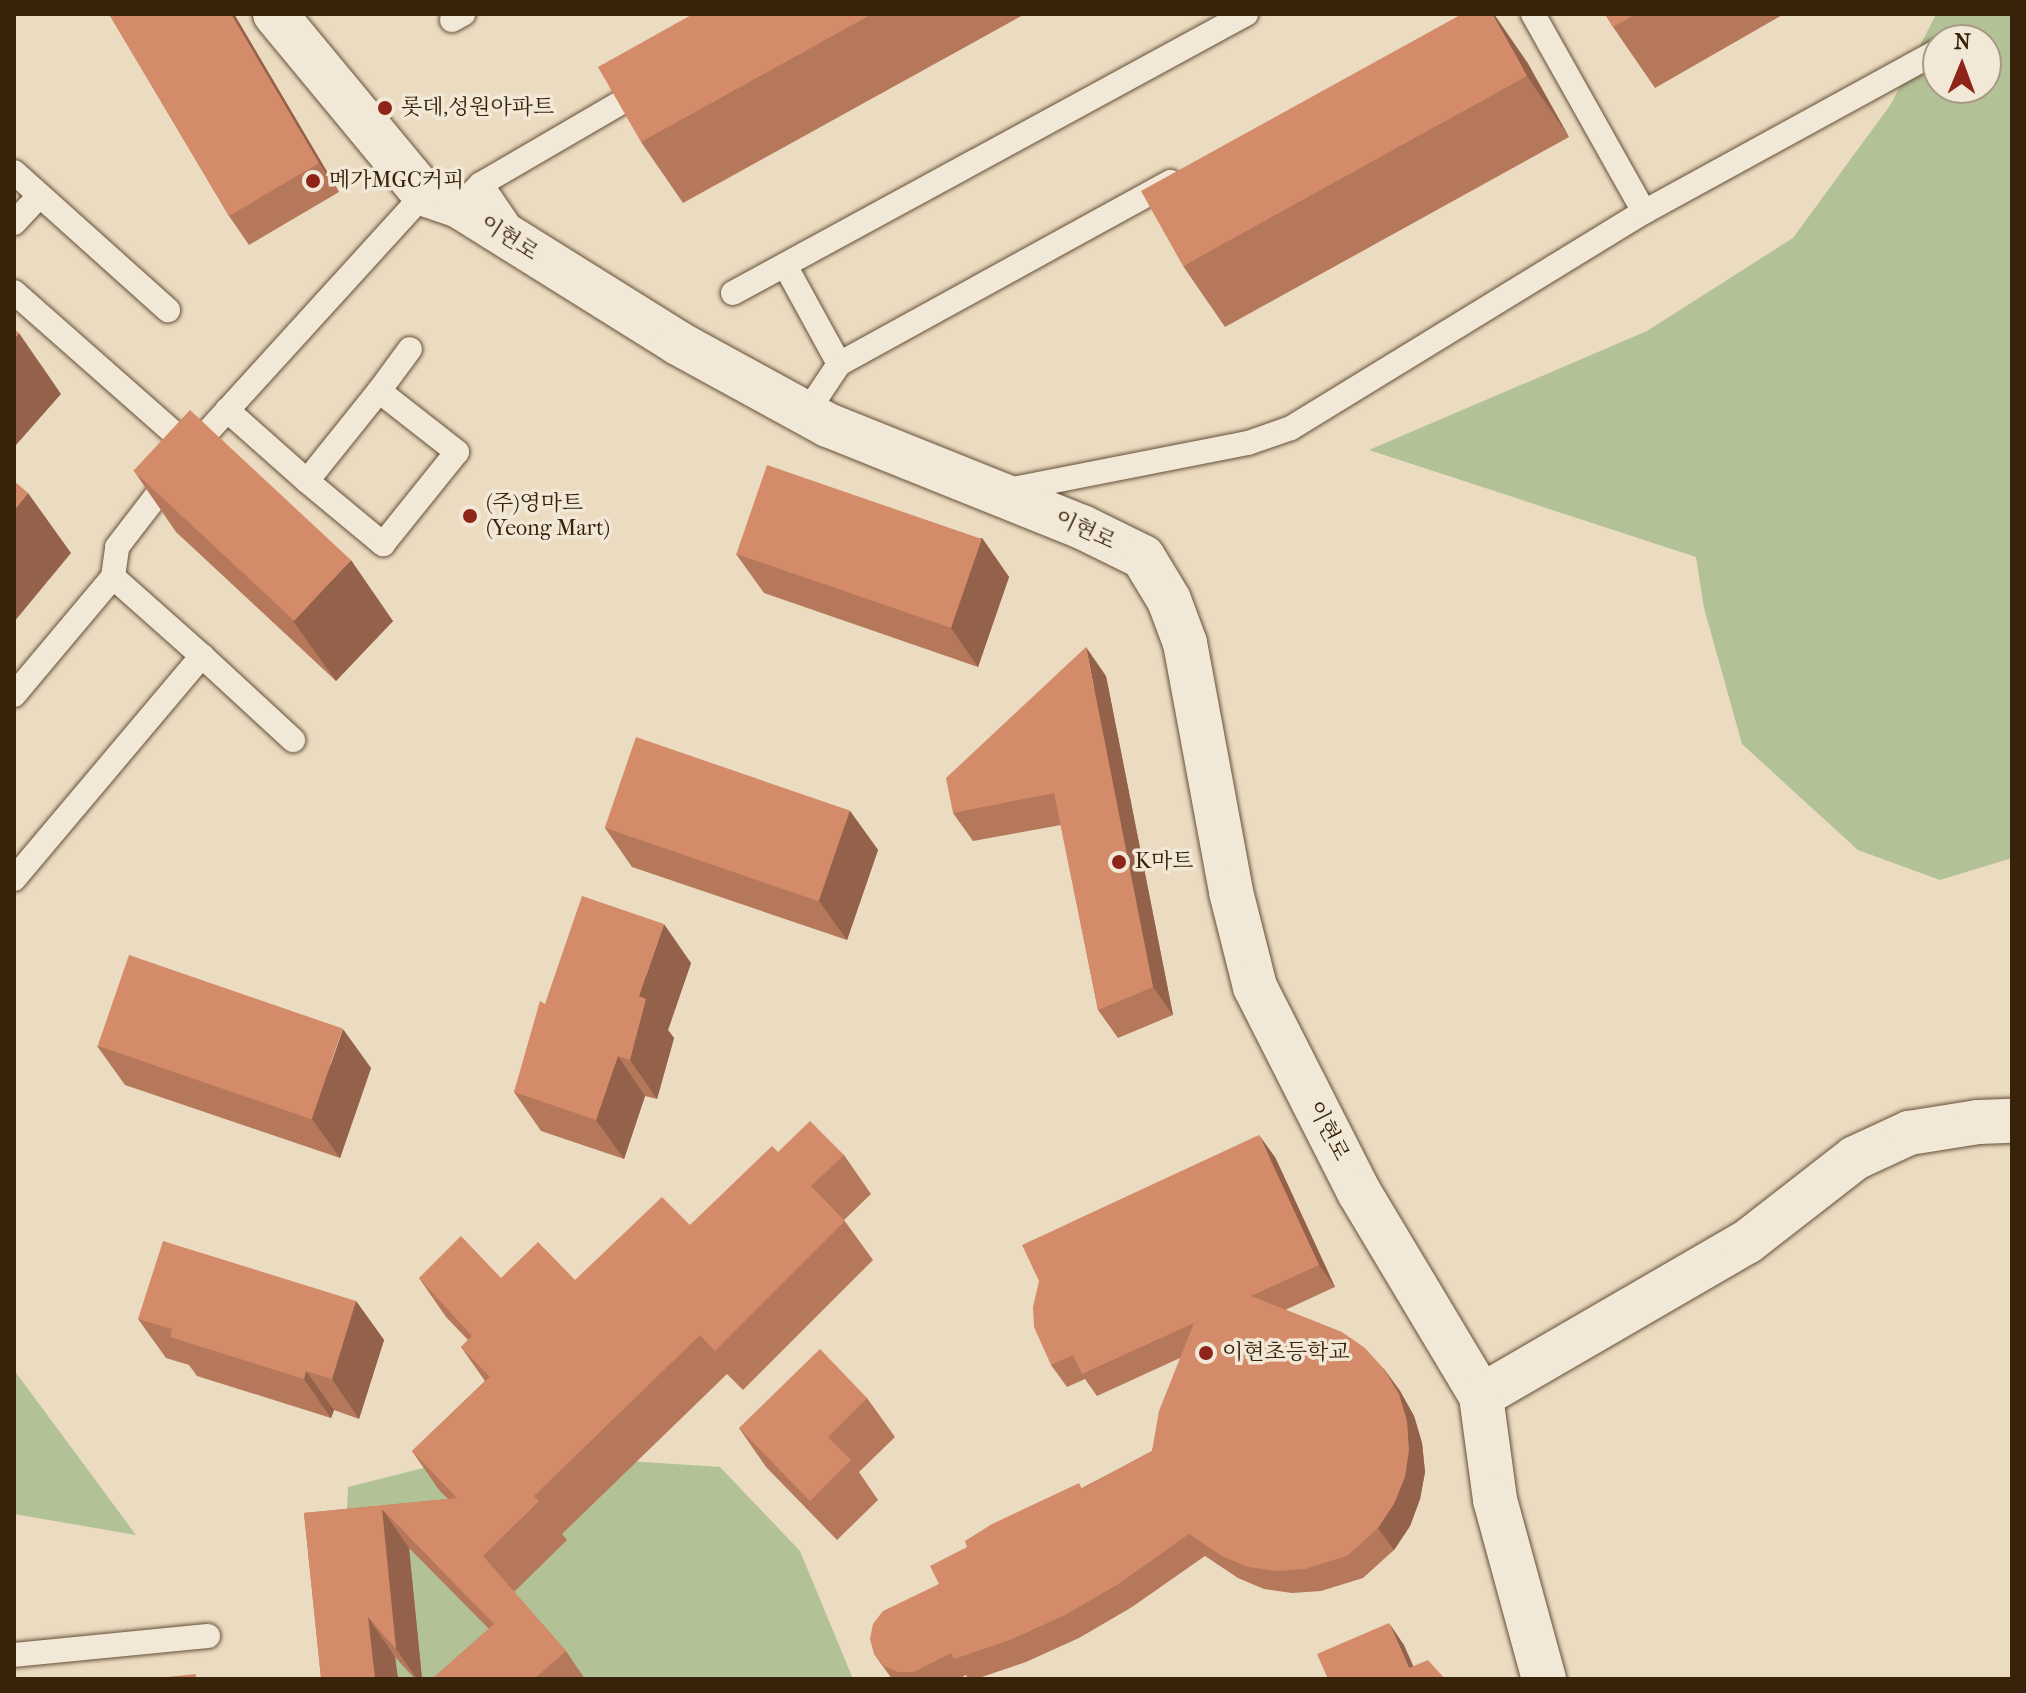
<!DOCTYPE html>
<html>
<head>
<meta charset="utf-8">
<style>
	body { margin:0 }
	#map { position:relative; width:2026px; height:1693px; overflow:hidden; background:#ebdbc1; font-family:"IM FELL French Canon","Noto Serif KR",serif }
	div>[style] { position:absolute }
	.green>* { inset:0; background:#b3c196 }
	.roads { filter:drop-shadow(0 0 2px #655037) drop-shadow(0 0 2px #655037) }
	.service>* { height:24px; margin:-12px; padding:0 12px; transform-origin:12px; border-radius:12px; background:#f2e8d7 }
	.minor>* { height:44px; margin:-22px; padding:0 22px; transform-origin:22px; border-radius:22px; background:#f2e8d7 }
	.tertiary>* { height:44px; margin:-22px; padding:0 22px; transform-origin:22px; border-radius:22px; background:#f2e8d7 }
	.wall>* { inset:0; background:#b6785a }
	.shaded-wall>* { inset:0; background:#94614a }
	.building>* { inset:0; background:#d48b69; transform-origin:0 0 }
	.dots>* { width:22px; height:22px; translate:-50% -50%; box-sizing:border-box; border:4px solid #f2e8d7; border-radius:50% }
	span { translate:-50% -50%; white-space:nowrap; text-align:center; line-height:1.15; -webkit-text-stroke:7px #f2e8d7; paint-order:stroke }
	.poi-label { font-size:22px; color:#382209 }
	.left { translate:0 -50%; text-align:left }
	.street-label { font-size:22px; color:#382209 }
	.frame { position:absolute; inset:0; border:16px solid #382209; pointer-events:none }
	.north { position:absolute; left:1922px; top:24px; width:80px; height:80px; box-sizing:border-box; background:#f2e8d7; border:2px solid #a89985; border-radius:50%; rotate:1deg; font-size:22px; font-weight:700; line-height:32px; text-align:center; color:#382209 }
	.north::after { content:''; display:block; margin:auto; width:28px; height:36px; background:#8f2418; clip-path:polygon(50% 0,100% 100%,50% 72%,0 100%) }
</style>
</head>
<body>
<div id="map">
	<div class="green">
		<i style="clip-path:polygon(evenodd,1936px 14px,2012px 14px,2012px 858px,1940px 880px,1858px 850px,1742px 744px,1704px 608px,1696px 557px,1369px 450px,1647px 331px,1793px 238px,1891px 104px,1936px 14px,1938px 40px,1986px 40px,1986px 88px,1938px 88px,1938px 40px)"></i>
		<i style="clip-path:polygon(14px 1370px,136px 1535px,14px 1514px)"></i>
		<i style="clip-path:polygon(487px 1452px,720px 1467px,800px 1551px,853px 1679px,339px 1679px,348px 1487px)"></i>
	</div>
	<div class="roads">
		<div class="service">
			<i style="left:1533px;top:14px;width:227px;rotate:60.7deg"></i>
			<i style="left:452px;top:20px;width:13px;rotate:-29deg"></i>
			<i style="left:14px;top:172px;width:207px;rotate:41.9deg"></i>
			<i style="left:481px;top:184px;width:53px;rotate:55.7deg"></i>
			<i style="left:469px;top:196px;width:17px;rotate:-45deg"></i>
			<i style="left:481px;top:184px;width:191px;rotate:-30.2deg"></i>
			<i style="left:14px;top:223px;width:38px;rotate:-47deg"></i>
			<i style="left:786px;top:267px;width:111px;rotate:61.3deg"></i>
			<i style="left:14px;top:292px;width:237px;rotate:41.4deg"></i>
			<i style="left:192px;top:449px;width:345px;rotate:-47.7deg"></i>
			<i style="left:733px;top:293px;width:584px;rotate:-28.54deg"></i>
			<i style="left:379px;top:391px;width:52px;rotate:-53.6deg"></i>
			<i style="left:813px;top:403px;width:47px;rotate:-56.3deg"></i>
			<i style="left:839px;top:364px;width:378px;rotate:-28.8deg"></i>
			<i style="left:227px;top:410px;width:107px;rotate:41.6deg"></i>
			<i style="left:307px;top:481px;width:99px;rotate:39.7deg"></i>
			<i style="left:383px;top:544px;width:118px;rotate:-51.2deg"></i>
			<i style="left:457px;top:452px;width:99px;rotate:-142deg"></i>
			<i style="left:379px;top:391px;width:115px;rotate:128.7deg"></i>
			<i style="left:1006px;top:486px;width:8px;rotate:23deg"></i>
			<i style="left:1013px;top:489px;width:239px;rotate:-11.1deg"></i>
			<i style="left:1248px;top:443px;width:46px;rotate:-19.2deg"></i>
			<i style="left:1291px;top:428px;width:414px;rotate:-31.5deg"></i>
			<i style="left:1644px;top:212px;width:335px;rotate:-28.7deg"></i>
			<i style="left:202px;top:656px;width:124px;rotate:42.7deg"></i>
			<i style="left:14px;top:695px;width:154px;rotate:-50deg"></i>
			<i style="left:14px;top:879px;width:292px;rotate:-49.9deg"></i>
			<i style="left:202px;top:656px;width:119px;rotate:-138.4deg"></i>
			<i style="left:113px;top:577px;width:30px;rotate:-82deg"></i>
			<i style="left:117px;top:547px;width:93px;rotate:-52.4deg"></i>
			<i style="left:14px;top:1655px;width:195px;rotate:-5.6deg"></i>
		</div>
		<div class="minor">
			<i style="left:1481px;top:1396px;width:307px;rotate:-30.1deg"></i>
			<i style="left:1747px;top:1242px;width:137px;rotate:-37.9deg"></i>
			<i style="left:1855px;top:1158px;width:60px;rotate:-24.8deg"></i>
			<i style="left:1909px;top:1133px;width:70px;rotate:-9.1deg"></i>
			<i style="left:1978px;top:1122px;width:34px;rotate:-2deg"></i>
		</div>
		<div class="tertiary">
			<i style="left:275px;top:14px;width:234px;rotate:50.4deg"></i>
			<i style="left:424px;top:194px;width:37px;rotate:19deg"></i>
			<i style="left:459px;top:206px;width:258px;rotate:32deg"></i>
			<i style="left:678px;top:343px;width:171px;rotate:28.7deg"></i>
			<i style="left:828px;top:425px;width:274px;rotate:21.9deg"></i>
			<i style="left:1082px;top:527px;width:68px;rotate:26.2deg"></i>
			<i style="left:1143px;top:557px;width:50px;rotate:58.8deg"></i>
			<i style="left:1169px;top:600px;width:46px;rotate:69.6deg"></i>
			<i style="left:1185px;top:643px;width:253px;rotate:79.5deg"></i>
			<i style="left:1231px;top:892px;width:98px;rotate:75.8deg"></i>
			<i style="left:1255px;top:987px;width:230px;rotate:63.1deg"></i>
			<i style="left:1359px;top:1192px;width:238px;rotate:59.1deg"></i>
			<i style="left:1481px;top:1396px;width:105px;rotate:82.3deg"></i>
			<i style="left:1495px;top:1500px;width:186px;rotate:74.7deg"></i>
		</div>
	</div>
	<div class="wall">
		<i style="clip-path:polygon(109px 14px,234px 14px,339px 192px,249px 245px,229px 216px)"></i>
		<i style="clip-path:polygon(693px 14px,1025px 14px,683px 203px,641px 142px)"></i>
		<i style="clip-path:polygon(1605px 14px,1784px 14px,1655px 88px,1613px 27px)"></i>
		<i style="clip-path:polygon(1527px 62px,1569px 137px,1225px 327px,1183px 266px)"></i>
		<i style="clip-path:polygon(134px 471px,393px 621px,336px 681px,176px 532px)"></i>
		<i style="clip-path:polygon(982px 538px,1009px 577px,978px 667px,764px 593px,736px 554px)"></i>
		<i style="clip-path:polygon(1106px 676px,1173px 1015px,1118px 1038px,1098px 1010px,1061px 825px,973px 841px,953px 813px)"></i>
		<i style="clip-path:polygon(850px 811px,878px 850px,847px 940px,632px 867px,605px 828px)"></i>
		<i style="clip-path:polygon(691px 963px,668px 1030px,674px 1038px,657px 1099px,645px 1096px,624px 1159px,541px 1131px,514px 1092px,545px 1004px)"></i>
		<i style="clip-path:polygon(97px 1046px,371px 1068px,340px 1158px,125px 1085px)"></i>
		<i style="clip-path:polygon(778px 1152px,844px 1155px,871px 1194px,844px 1220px,873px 1260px,743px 1390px,727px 1374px,562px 1534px,567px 1540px,514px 1592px,566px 1651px,585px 1679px,432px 1679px,489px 1629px,409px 1548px,422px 1679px,415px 1679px,395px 1657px,398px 1679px,317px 1679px,321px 1678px,304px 1513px,448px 1499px,439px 1490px,412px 1451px,485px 1381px,461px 1347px,468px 1340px,446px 1317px,419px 1278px,501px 1278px,575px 1280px,690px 1225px)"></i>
		<i style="clip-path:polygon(1275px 1157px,1335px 1287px,1285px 1310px,1384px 1369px,1400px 1391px,1414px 1416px,1422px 1443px,1425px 1472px,1420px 1499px,1410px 1526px,1394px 1550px,1363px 1578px,1321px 1591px,1292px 1593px,1264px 1589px,1238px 1578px,1205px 1556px,1132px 1607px,1079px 1638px,1026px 1662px,976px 1679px,968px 1679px,966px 1675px,959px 1679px,892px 1679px,874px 1654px,939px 1584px,1082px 1488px,1152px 1451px,1180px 1358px,1097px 1396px,1085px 1379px,1067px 1387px,1051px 1365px,1039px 1281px)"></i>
		<i style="clip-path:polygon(356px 1301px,384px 1340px,359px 1419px,334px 1410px,331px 1418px,197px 1376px,189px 1365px,166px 1358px,138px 1319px)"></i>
		<i style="clip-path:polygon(867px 1398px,895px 1437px,859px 1472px,878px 1500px,837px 1540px,766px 1467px,739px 1428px)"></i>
	</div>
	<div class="shaded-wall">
		<i style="clip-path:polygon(231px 14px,234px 14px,339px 192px,319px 163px)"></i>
		<i style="clip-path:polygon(1492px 14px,1494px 14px,1527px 62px,1569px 137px,1527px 76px)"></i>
		<i style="clip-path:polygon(19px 333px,61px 394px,16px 445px,14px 442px,14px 339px)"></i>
		<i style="clip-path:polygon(28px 493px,71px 553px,14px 622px,14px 510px)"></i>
		<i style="clip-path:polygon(982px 538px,1009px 577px,978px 667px,951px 628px)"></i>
		<i style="clip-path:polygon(351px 560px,393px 621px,336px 681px,293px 621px)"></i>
		<i style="clip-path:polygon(1086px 647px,1106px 676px,1173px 1015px,1153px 987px)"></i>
		<i style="clip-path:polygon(850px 811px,878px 850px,847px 940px,819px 901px)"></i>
		<i style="clip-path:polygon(664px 924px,691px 963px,668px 1030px,674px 1038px,657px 1099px,630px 1060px,639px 996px)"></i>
		<i style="clip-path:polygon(343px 1029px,371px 1068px,340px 1158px,312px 1119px)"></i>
		<i style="clip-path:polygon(618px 1056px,645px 1096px,624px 1159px,596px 1120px)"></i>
		<i style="clip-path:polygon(1259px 1135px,1275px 1157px,1335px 1287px,1319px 1265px)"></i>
		<i style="clip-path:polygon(356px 1301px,384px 1340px,359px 1419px,332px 1379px)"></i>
		<i style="clip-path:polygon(1384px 1369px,1400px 1391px,1414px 1416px,1422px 1443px,1425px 1472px,1420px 1499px,1410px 1526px,1394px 1550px,1378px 1528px)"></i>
		<i style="clip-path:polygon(306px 1371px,334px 1410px,331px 1418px,304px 1379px)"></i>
		<i style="clip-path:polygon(382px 1509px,409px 1548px,422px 1679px,417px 1679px,396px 1649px)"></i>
		<i style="clip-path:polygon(368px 1617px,395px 1657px,398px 1679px,375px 1679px)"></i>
		<i style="clip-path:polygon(1389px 1623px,1404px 1645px,1419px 1679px,1409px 1668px)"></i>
	</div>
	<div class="building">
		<i style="clip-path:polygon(109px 14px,231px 14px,319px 163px,229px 216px)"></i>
		<i style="clip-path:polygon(693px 14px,872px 14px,641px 142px,598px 67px)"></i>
		<i style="clip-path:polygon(1462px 14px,1492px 14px,1527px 76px,1183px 266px,1141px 191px)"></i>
		<i style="clip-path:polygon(1605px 14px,1636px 14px,1613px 27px)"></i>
		<i style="clip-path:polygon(14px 329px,19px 333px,14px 339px)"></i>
		<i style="left:190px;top:410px;width:220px;height:83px;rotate:43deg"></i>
		<i style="left:767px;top:465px;width:227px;height:94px;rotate:19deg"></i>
		<i style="clip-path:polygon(14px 481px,28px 493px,14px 510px)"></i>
		<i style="clip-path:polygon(1086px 647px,1153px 987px,1098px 1010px,1054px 793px,953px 813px,946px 778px)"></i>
		<i style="left:636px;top:737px;width:226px;height:96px;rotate:19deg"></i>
		<i style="clip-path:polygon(582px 896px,664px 924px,639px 996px,646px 999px,630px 1060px,618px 1056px,596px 1120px,514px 1092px,540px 1001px,545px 1004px)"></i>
		<i style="left:129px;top:955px;width:226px;height:96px;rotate:19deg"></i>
		<i style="clip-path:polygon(810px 1121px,844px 1155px,811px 1186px,845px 1221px,715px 1351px,700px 1335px,534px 1496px,539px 1501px,483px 1556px,566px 1651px,534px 1679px,432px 1679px,494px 1624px,382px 1509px,396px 1649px,368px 1617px,375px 1679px,317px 1679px,321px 1678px,304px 1513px,457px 1498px,412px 1451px,490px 1377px,461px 1347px,472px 1336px,419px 1278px,461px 1236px,501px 1278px,538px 1242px,575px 1280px,662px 1197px,690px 1225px,772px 1146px,778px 1152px)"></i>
		<i style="clip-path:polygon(1259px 1135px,1319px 1265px,1251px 1296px,1342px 1332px,1365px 1348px,1384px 1369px,1399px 1394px,1407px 1421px,1409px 1450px,1405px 1477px,1394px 1504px,1378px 1528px,1347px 1556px,1305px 1569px,1277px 1571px,1248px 1567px,1222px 1556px,1189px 1534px,1117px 1585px,1063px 1616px,1010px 1640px,954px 1659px,951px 1653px,914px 1672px,898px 1672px,884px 1666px,874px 1654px,870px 1639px,873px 1624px,883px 1611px,939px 1584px,930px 1566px,967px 1547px,965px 1541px,992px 1524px,1079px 1483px,1082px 1489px,1152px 1451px,1159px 1411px,1194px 1323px,1082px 1374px,1073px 1355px,1051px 1365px,1034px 1327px,1033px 1307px,1039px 1281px,1022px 1245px)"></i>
		<i style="clip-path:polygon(163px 1241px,356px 1301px,332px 1379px,306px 1371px,304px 1379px,170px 1337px,172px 1329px,138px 1319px)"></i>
		<i style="clip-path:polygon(820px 1349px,867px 1398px,828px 1437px,851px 1460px,810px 1501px,739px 1428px)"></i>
		<i style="clip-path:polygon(1389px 1623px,1409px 1668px,1428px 1660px,1445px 1679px,1328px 1679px,1317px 1654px)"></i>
		<i style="clip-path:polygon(196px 1674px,196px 1679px,148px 1679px)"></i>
	</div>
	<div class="dots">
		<i style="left:385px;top:108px;background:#8f2418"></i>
		<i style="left:313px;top:181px;background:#8f2418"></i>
		<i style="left:470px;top:516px;background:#8f2418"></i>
		<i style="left:1119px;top:862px;background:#8f2418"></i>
		<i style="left:1206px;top:1353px;background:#8f2418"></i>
	</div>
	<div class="poi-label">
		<span class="left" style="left:401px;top:108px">롯데,성원아파트</span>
		<span class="left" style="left:329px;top:181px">메가MGC커피</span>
		<span class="left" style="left:486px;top:516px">(주)영마트<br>(Yeong Mart)</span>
		<span class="left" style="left:1135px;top:862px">K마트</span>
		<span class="left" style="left:1222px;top:1353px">이현초등학교</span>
	</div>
	<div class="street-label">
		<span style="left:509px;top:238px;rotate:33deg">이현로</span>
		<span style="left:1085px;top:530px;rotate:25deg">이현로</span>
		<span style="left:1328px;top:1131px;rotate:63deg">이현로</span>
	</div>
	<div class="frame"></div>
	<div class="north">N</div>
</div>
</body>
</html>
